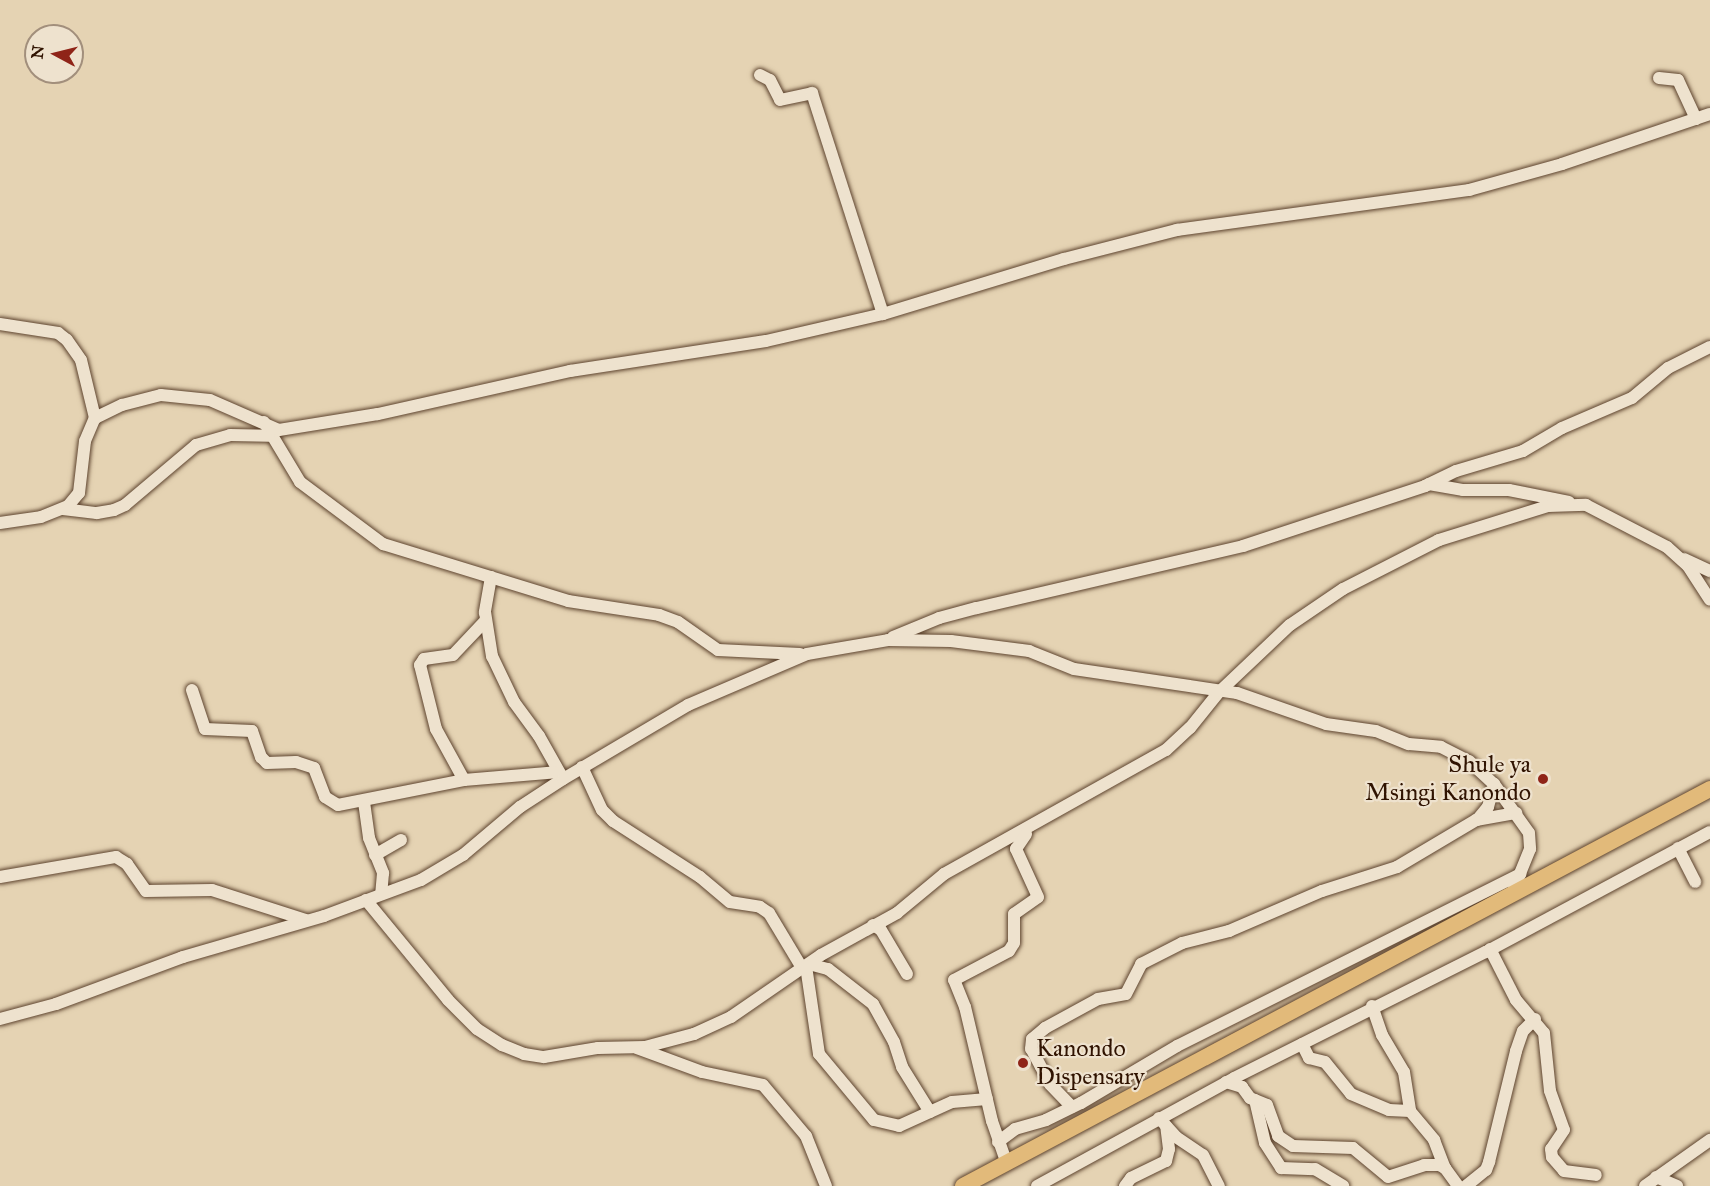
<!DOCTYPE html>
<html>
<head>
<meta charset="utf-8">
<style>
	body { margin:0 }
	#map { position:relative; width:1710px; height:1186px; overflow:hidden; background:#e5d3b3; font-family:"IM FELL Great Primer",serif }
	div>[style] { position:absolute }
	.roads { filter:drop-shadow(0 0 2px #5d432e) drop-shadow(0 0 2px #5d432e) }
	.minor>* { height:12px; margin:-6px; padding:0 6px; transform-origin:6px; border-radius:6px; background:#eee2ce }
	.highway>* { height:16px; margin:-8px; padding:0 8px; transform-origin:8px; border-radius:8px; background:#e2ba7a }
	.dots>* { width:16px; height:16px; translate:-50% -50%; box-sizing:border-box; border:3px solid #eee2ce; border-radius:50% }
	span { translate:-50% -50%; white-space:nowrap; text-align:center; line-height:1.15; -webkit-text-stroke:4.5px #eee2ce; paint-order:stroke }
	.poi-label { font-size:24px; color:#301301 }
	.right { translate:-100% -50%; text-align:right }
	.left { translate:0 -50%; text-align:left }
	.north { position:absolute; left:24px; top:24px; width:60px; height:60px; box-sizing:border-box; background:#eee2ce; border:2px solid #a28f7c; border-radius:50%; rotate:277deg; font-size:16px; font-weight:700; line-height:24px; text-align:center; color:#301301 }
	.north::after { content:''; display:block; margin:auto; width:21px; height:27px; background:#8f2418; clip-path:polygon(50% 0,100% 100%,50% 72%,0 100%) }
</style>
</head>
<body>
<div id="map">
	<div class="roads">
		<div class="minor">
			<i style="left:760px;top:75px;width:11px;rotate:27deg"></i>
			<i style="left:770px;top:80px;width:22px;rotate:63deg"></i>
			<i style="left:780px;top:100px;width:33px;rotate:-12deg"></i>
			<i style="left:812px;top:93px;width:232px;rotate:72.2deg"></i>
			<i style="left:1659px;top:78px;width:19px;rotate:6deg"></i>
			<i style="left:1678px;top:80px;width:43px;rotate:65.2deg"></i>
			<i style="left:0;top:324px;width:59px;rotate:8.8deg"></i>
			<i style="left:58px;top:333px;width:11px;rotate:38deg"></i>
			<i style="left:67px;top:340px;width:24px;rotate:55deg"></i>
			<i style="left:81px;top:360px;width:60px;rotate:76.4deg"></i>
			<i style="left:264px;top:422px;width:70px;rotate:59deg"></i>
			<i style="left:300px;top:482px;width:104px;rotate:36.8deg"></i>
			<i style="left:383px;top:544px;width:194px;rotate:17.1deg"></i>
			<i style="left:568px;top:601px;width:92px;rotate:8.7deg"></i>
			<i style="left:659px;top:615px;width:20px;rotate:20deg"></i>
			<i style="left:678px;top:622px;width:49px;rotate:35deg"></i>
			<i style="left:718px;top:650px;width:82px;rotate:2.8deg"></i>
			<i style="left:1429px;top:484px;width:35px;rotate:10deg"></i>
			<i style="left:1463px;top:490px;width:46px"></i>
			<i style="left:1509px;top:490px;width:61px;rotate:11.3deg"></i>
			<i style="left:63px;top:509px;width:34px;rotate:7deg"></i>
			<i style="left:97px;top:513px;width:17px;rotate:-10deg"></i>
			<i style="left:114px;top:510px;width:12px;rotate:-24deg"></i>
			<i style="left:125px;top:505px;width:93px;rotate:-40.2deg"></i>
			<i style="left:196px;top:445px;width:35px;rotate:-16deg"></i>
			<i style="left:230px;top:435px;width:39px;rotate:1deg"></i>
			<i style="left:0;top:523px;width:41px;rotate:-8.3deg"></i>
			<i style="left:41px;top:517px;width:29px;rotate:-22deg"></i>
			<i style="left:68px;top:506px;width:17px;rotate:-50deg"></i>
			<i style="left:79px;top:493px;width:52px;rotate:-83.4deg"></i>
			<i style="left:85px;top:441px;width:25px;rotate:-67deg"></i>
			<i style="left:95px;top:418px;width:30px;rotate:-26deg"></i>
			<i style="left:122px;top:405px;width:40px;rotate:-14.4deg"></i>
			<i style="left:161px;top:395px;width:49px;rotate:5.8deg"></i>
			<i style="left:210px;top:400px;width:75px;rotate:23.5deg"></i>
			<i style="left:279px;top:430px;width:100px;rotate:-9.2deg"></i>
			<i style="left:378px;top:414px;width:197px;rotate:-12.6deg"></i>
			<i style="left:570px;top:371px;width:198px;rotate:-8.7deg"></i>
			<i style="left:766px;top:341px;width:120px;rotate:-13deg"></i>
			<i style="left:883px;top:314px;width:189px;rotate:-16.9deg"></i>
			<i style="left:1064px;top:259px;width:117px;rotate:-14.4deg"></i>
			<i style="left:1177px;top:230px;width:295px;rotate:-7.8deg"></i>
			<i style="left:1469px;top:190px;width:97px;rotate:-15.6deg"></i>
			<i style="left:1562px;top:164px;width:156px;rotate:-18.7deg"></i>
			<i style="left:1684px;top:559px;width:29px;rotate:25deg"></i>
			<i style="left:491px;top:577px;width:36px;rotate:100deg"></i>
			<i style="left:485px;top:612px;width:45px;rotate:81deg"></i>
			<i style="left:492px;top:656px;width:51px;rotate:64.4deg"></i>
			<i style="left:514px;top:702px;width:42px;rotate:53.7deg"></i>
			<i style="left:539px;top:736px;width:45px;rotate:60.6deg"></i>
			<i style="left:893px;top:637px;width:50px;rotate:-22.4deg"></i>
			<i style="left:939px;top:618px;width:39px;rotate:-15deg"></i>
			<i style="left:977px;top:608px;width:273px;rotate:-13.1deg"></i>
			<i style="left:1243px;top:546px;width:192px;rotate:-18.2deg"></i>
			<i style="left:1425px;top:486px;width:34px;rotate:-26deg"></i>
			<i style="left:1456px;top:471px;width:70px;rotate:-16.6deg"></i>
			<i style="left:1523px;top:451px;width:45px;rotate:-30.5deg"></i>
			<i style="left:1562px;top:428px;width:76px;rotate:-23.2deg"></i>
			<i style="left:1632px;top:398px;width:47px;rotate:-39.8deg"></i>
			<i style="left:1668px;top:368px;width:47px;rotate:-26.6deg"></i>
			<i style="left:192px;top:690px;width:41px;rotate:71.6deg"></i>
			<i style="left:205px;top:729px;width:47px;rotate:2.4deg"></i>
			<i style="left:252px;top:731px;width:28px;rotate:71deg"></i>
			<i style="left:261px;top:757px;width:8px;rotate:45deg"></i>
			<i style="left:267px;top:763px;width:29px;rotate:-2deg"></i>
			<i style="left:296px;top:762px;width:19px;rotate:18deg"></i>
			<i style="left:314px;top:768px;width:31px;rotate:69deg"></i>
			<i style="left:325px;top:797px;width:15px;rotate:32deg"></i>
			<i style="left:338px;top:805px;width:128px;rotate:-11.2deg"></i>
			<i style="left:464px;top:780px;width:95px;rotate:-4.8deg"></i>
			<i style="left:582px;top:767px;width:47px;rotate:65.1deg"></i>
			<i style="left:602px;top:810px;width:16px;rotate:45deg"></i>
			<i style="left:613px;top:821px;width:103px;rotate:32.8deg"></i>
			<i style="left:700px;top:877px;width:39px;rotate:40deg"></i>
			<i style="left:730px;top:902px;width:30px;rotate:9deg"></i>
			<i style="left:760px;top:907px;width:11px;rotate:34deg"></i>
			<i style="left:769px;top:913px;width:64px;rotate:59deg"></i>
			<i style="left:464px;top:780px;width:58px;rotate:-118.8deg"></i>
			<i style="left:436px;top:729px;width:66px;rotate:-104deg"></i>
			<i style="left:420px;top:665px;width:7px;rotate:-56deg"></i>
			<i style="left:424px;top:659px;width:29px;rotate:-8deg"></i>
			<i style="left:453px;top:655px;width:47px;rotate:-46.7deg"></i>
			<i style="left:364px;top:802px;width:36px;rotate:82deg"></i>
			<i style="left:369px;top:838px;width:38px;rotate:68deg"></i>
			<i style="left:383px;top:873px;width:21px;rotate:95deg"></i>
			<i style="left:1477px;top:820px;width:17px;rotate:-50deg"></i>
			<i style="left:1488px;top:807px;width:24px;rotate:-75deg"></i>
			<i style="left:1678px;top:848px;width:38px;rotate:63deg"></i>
			<i style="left:375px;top:855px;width:30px;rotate:-30deg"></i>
			<i style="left:0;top:877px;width:118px;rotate:-9.8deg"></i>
			<i style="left:116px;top:857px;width:13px;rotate:32deg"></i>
			<i style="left:127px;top:864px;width:33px;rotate:55deg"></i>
			<i style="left:146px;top:891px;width:66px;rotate:-0.9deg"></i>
			<i style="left:212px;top:890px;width:99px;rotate:17.7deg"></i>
			<i style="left:366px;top:900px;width:129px;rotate:50.6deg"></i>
			<i style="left:448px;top:1000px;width:41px;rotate:45deg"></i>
			<i style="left:477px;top:1029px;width:30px;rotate:33deg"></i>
			<i style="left:502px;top:1045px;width:24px;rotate:22deg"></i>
			<i style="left:524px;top:1054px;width:20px;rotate:9deg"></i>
			<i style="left:544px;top:1057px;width:55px;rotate:-9.5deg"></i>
			<i style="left:598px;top:1048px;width:47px;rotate:-1.2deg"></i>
			<i style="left:645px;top:1047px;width:51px;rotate:-14.9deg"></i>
			<i style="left:694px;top:1034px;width:41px;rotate:-24.7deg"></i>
			<i style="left:731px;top:1017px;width:109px;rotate:-34.6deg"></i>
			<i style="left:821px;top:955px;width:87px;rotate:-28.9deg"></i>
			<i style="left:897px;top:913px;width:61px;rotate:-39.7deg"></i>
			<i style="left:944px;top:874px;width:254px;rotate:-29.2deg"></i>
			<i style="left:1166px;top:750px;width:33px;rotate:-43deg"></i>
			<i style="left:1190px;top:728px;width:45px;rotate:-51.3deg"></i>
			<i style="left:1218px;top:693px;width:99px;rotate:-43.4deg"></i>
			<i style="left:1290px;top:625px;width:64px;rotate:-34.2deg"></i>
			<i style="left:1343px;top:589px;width:108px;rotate:-27deg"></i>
			<i style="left:1439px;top:540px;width:114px;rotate:-17.3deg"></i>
			<i style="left:1548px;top:506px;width:38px;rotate:-2deg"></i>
			<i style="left:1586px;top:505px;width:91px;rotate:27.4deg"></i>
			<i style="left:1667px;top:547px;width:28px;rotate:42deg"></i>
			<i style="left:1688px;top:566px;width:40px;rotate:57.1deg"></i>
			<i style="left:873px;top:925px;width:9px;rotate:32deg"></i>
			<i style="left:881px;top:930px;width:51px;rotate:59.4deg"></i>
			<i style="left:1490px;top:949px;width:57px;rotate:63deg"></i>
			<i style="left:1516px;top:1000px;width:43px;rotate:49.7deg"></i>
			<i style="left:1544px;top:1033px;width:58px;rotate:84.1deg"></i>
			<i style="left:1550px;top:1091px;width:41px;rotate:70.3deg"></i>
			<i style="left:1564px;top:1130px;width:23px;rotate:124deg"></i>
			<i style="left:1551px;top:1149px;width:8px;rotate:83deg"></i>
			<i style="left:1552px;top:1157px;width:18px;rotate:49deg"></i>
			<i style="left:1564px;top:1171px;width:32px;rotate:7deg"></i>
			<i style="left:809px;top:964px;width:20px;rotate:15deg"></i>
			<i style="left:828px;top:969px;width:57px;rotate:37.9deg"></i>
			<i style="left:873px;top:1004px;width:43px;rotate:61.1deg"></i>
			<i style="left:894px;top:1042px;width:26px;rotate:72deg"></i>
			<i style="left:902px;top:1067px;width:53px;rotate:58.1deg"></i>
			<i style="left:806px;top:966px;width:89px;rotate:81.6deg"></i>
			<i style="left:819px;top:1054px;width:86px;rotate:50.2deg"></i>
			<i style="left:874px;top:1120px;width:26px;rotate:13deg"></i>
			<i style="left:899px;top:1126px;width:58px;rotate:-24.4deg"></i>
			<i style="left:952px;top:1102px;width:35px;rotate:-5deg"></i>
			<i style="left:1372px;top:1006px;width:31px;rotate:71deg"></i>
			<i style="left:1382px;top:1035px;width:43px;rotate:59.3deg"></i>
			<i style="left:1404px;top:1072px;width:39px;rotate:81deg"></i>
			<i style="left:1410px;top:1111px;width:38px;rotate:50deg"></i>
			<i style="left:1434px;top:1140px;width:30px;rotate:69deg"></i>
			<i style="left:0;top:1019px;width:58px;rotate:-15deg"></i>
			<i style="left:56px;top:1004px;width:135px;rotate:-20.3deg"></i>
			<i style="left:183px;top:957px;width:147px;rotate:-16.2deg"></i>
			<i style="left:324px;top:916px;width:103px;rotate:-20.4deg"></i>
			<i style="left:421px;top:880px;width:49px;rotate:-30.8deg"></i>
			<i style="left:463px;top:855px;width:75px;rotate:-40.1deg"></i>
			<i style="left:520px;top:807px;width:51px;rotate:-33.1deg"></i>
			<i style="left:563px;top:779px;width:145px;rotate:-30.6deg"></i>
			<i style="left:688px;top:705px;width:129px;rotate:-23.2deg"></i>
			<i style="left:807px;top:654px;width:82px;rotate:-9.8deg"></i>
			<i style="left:888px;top:640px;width:63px;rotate:0.9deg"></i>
			<i style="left:951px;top:641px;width:79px;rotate:7.3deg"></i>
			<i style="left:1029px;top:651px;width:48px;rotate:21.8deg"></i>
			<i style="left:1074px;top:669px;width:165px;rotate:8.4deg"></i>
			<i style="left:1237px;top:693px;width:94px;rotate:19.2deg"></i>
			<i style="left:1326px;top:724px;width:50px;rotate:8deg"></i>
			<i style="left:1376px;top:731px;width:35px;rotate:22deg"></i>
			<i style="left:1409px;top:744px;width:32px;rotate:5deg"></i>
			<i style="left:1441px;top:747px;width:31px;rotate:27deg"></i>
			<i style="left:1469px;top:761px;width:34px;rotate:43deg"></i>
			<i style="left:1494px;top:784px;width:60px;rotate:54.5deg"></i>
			<i style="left:1529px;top:833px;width:16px;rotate:86deg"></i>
			<i style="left:1530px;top:849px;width:48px;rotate:112.2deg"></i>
			<i style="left:1302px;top:1044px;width:16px;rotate:63deg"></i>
			<i style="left:1309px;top:1058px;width:16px;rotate:14deg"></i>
			<i style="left:1325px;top:1062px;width:41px;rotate:50.9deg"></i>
			<i style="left:1351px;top:1094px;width:41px;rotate:22.8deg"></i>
			<i style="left:1389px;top:1110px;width:21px;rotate:3deg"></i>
			<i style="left:637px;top:1048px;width:69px;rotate:20.3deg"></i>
			<i style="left:702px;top:1072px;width:62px;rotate:12deg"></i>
			<i style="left:763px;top:1085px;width:67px;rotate:49.9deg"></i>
			<i style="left:806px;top:1136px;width:54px;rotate:68.2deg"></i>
			<i style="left:1226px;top:1082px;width:17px;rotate:17deg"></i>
			<i style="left:1242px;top:1087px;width:14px;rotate:54deg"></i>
			<i style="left:1250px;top:1098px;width:18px;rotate:22deg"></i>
			<i style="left:1267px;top:1105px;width:33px;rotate:70deg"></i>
			<i style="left:1278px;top:1136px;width:18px;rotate:34deg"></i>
			<i style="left:1293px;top:1146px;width:60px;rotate:1.9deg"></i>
			<i style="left:1353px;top:1148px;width:45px;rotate:39.6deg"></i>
			<i style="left:1388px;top:1177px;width:38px;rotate:-18deg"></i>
			<i style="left:1424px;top:1165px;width:15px"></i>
			<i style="left:1439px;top:1165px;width:7px;rotate:27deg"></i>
			<i style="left:1445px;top:1168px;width:22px;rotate:54deg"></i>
			<i style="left:1255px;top:1100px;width:44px;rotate:76.9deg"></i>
			<i style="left:1265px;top:1143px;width:30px;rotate:57deg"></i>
			<i style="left:1281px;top:1168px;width:34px;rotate:2deg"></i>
			<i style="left:1315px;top:1169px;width:33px;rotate:31deg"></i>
			<i style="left:1072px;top:1107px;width:32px;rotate:-134deg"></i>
			<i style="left:1050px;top:1084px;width:40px;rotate:-118deg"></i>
			<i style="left:1031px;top:1049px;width:10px;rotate:-84deg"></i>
			<i style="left:1032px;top:1039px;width:17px;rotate:-40deg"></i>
			<i style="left:1045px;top:1028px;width:60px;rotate:-28.7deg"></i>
			<i style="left:1098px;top:999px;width:28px;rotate:-10deg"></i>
			<i style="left:1126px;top:994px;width:34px;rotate:-63deg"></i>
			<i style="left:1141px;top:964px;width:46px;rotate:-27.1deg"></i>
			<i style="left:1182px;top:943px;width:49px;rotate:-14.3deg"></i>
			<i style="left:1229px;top:931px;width:101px;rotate:-23.3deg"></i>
			<i style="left:1322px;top:891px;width:79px;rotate:-17.7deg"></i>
			<i style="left:1397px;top:867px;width:92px;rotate:-30.7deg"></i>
			<i style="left:1476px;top:820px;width:41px;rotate:-9.9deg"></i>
			<i style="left:1159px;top:1118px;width:25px;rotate:48deg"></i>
			<i style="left:1176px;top:1137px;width:32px;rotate:34deg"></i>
			<i style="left:1203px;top:1155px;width:35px;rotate:63deg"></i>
			<i style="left:998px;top:1142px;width:21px;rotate:-37deg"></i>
			<i style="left:1015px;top:1129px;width:32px;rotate:-16deg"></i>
			<i style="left:1046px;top:1120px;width:39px;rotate:-26deg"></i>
			<i style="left:1081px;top:1103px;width:112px;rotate:-30.7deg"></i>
			<i style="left:1177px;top:1046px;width:384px;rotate:-26.6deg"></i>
			<i style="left:1006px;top:1161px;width:42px;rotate:-109.3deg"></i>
			<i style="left:992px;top:1121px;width:117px;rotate:-103.3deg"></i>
			<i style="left:965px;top:1007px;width:29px;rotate:-112deg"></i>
			<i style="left:954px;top:980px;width:62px;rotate:-27.8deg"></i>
			<i style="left:1009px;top:951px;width:9px;rotate:-58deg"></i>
			<i style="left:1014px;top:943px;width:29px;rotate:-90deg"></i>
			<i style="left:1014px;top:914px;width:29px;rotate:-35deg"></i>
			<i style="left:1038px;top:897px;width:53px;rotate:-114.6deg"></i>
			<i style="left:1016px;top:849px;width:18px;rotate:-56deg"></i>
			<i style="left:1656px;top:1177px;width:23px;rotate:23deg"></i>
			<i style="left:1037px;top:1186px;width:225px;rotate:-28.7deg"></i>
			<i style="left:1234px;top:1078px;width:282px;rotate:-26.6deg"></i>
			<i style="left:1486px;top:952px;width:254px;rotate:-28.2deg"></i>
			<i style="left:1125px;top:1186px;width:10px;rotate:-53deg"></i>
			<i style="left:1131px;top:1178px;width:39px;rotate:-26deg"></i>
			<i style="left:1166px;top:1161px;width:12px;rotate:-76deg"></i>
			<i style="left:1169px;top:1149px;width:23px;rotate:-97deg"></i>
			<i style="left:1466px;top:1186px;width:26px;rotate:-39deg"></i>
			<i style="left:1486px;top:1170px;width:9px;rotate:-69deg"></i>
			<i style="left:1489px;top:1162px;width:114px;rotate:-76.3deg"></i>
			<i style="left:1516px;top:1051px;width:21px;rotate:-71deg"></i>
			<i style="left:1523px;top:1031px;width:17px;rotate:-45deg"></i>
			<i style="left:1645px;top:1186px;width:80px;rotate:-35.3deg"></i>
		</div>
		<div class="highway">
			<i style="left:963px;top:1186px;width:846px;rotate:-27.99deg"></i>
		</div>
	</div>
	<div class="dots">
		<i style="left:1543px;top:779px;background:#8f2418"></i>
		<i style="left:1023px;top:1063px;background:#8f2418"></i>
	</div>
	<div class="poi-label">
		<span class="right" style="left:1531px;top:779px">Shule ya<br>Msingi Kanondo</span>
		<span class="left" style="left:1036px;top:1063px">Kanondo<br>Dispensary</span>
	</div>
	<div class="north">N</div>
</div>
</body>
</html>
